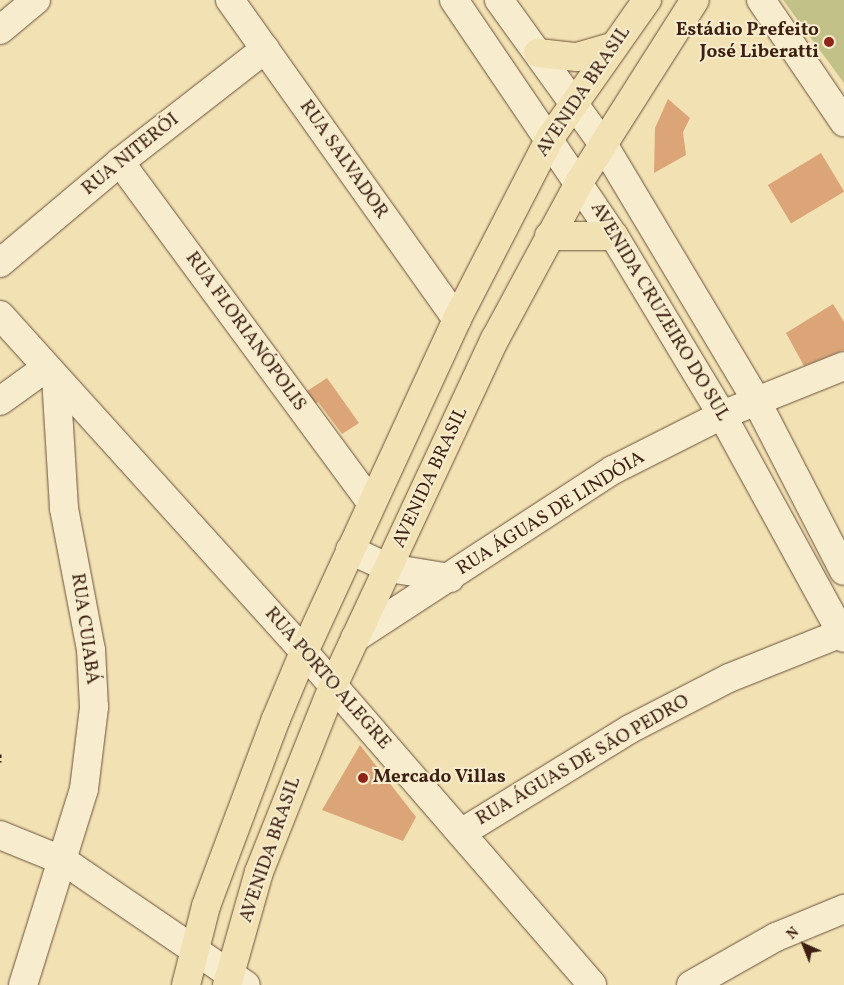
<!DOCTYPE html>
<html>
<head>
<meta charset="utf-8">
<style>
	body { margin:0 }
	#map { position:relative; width:844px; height:985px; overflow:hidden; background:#f2e1b3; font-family:Vollkorn,serif }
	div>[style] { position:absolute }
	.green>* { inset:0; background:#c2c187 }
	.building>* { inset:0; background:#dba578; transform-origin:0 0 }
	.path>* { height:3px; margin-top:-1.5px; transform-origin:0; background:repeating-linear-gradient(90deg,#3d2012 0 4px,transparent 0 6.5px) }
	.roads { filter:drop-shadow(0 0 1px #6a503a) drop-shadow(0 0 1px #6a503a) }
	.minor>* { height:28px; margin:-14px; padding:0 14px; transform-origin:14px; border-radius:14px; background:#f7ecce }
	.major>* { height:28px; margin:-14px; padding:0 14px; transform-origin:14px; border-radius:14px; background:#f2e1b3 }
	.dots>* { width:14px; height:14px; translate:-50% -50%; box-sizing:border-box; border:2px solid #f7ecce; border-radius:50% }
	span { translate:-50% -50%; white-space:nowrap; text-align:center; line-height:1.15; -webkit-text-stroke:4px #f7ecce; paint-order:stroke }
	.poi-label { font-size:19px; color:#3d2012; font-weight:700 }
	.right { translate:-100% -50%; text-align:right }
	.left { translate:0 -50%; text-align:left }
	.street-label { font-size:19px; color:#3d2012 }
	.north { position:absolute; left:779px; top:920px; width:50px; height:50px; -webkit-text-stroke:4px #f7ecce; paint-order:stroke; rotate:316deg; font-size:14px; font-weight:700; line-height:20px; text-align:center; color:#3d2012 }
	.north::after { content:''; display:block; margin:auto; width:18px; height:22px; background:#3d2012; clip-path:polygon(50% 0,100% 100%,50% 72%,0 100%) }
</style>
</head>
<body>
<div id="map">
	<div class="green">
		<i style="clip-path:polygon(783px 0,844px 0,844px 83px)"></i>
	</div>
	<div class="building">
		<i style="clip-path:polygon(668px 99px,690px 118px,683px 132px,686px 155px,654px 173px,655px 128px)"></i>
		<i style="left:821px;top:153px;width:45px;height:62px;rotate:59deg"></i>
		<i style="clip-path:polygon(833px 304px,844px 322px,844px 350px,804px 366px,786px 333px)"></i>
		<i style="clip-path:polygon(327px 378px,359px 423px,342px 434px,318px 402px,313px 405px,304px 393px)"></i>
		<i style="clip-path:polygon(360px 745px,416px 817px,403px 841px,322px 810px)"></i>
	</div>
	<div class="path">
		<i style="left:0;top:754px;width:8px;rotate:90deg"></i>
	</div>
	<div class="roads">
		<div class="minor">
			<i style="left:230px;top:0;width:392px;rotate:54.6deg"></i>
			<i style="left:454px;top:0;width:285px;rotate:55.9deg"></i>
			<i style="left:614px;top:236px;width:209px;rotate:58.9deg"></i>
			<i style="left:722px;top:415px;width:254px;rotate:61.3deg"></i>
			<i style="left:499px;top:0;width:178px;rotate:54.2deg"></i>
			<i style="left:603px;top:144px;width:298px;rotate:59.1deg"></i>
			<i style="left:756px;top:400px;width:192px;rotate:62.8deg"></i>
			<i style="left:761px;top:0;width:148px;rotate:55.8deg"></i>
			<i style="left:0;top:30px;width:47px;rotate:-39.8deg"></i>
			<i style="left:120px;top:162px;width:423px;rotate:53.6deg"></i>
			<i style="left:0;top:263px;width:157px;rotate:-40.1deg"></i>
			<i style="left:120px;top:162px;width:184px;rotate:-37.9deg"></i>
			<i style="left:0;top:315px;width:454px;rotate:47.9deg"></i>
			<i style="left:304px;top:652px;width:440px;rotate:49.1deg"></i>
			<i style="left:0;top:401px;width:57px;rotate:-35.7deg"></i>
			<i style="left:350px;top:550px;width:43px;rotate:24.8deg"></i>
			<i style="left:389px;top:568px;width:62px;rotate:9.3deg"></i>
			<i style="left:355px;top:638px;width:308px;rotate:-33.1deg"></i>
			<i style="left:613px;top:470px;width:122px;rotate:-26.8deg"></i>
			<i style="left:722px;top:415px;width:131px;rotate:-21.9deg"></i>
			<i style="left:461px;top:833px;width:198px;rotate:-31.6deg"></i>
			<i style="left:630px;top:729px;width:111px;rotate:-27.3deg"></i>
			<i style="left:729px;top:678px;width:124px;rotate:-21.8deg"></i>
			<i style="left:0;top:835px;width:69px;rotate:22.1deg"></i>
			<i style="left:64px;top:861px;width:220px;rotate:34.3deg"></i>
			<i style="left:23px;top:985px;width:205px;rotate:-72.7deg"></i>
			<i style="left:84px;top:789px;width:83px;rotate:-83deg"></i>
			<i style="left:94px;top:707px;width:57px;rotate:-93deg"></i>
			<i style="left:91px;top:650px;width:145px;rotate:-100.8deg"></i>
			<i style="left:64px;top:508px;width:129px;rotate:-93.5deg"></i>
			<i style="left:691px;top:985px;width:98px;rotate:-29.5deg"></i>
			<i style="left:776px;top:937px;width:74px;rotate:-22.4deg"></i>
		</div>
		<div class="major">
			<i style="left:538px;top:53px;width:39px;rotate:6deg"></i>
			<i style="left:577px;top:57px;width:37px;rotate:-16deg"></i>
			<i style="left:549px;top:236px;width:65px"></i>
			<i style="left:186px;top:985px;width:81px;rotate:-75.8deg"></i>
			<i style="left:206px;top:906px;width:200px;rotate:-69.5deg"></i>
			<i style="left:276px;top:719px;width:73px;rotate:-67.3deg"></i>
			<i style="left:304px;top:652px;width:366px;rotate:-65.3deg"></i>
			<i style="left:457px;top:319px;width:203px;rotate:-62.8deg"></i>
			<i style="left:550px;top:138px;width:169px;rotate:-54.9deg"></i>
			<i style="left:227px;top:985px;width:117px;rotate:-74.2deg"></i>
			<i style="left:259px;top:872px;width:200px;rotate:-68.3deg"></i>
			<i style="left:333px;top:686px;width:383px;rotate:-65deg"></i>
			<i style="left:495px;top:339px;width:179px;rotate:-61.7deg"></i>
			<i style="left:580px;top:181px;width:214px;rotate:-57.6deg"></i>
		</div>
	</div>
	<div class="dots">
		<i style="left:829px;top:42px;background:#8f2418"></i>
		<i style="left:363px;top:778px;background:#8f2418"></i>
	</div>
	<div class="poi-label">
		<span class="right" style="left:819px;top:42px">Estádio Prefeito<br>José Liberatti</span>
		<span class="left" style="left:373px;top:778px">Mercado Villas</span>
	</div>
	<div class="street-label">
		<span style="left:584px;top:92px;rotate:-56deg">AVENIDA BRASIL</span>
		<span style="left:131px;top:155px;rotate:-39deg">RUA NITERÓI</span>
		<span style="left:343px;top:160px;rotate:55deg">RUA SALVADOR</span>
		<span style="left:659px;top:312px;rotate:59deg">AVENIDA CRUZEIRO DO SUL</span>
		<span style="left:245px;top:332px;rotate:54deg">RUA FLORIANÓPOLIS</span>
		<span style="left:431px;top:478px;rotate:-65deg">AVENIDA BRASIL</span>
		<span style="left:551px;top:514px;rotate:-32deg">RUA ÁGUAS DE LINDÓIA</span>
		<span style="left:84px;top:629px;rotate:82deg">RUA CUIABÁ</span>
		<span style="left:327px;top:679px;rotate:49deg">RUA PORTO ALEGRE</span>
		<span style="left:583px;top:761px;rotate:-30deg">RUA ÁGUAS DE SÃO PEDRO</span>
		<span style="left:271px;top:850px;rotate:-71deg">AVENIDA BRASIL</span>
	</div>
	<div class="north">N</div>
</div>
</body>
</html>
